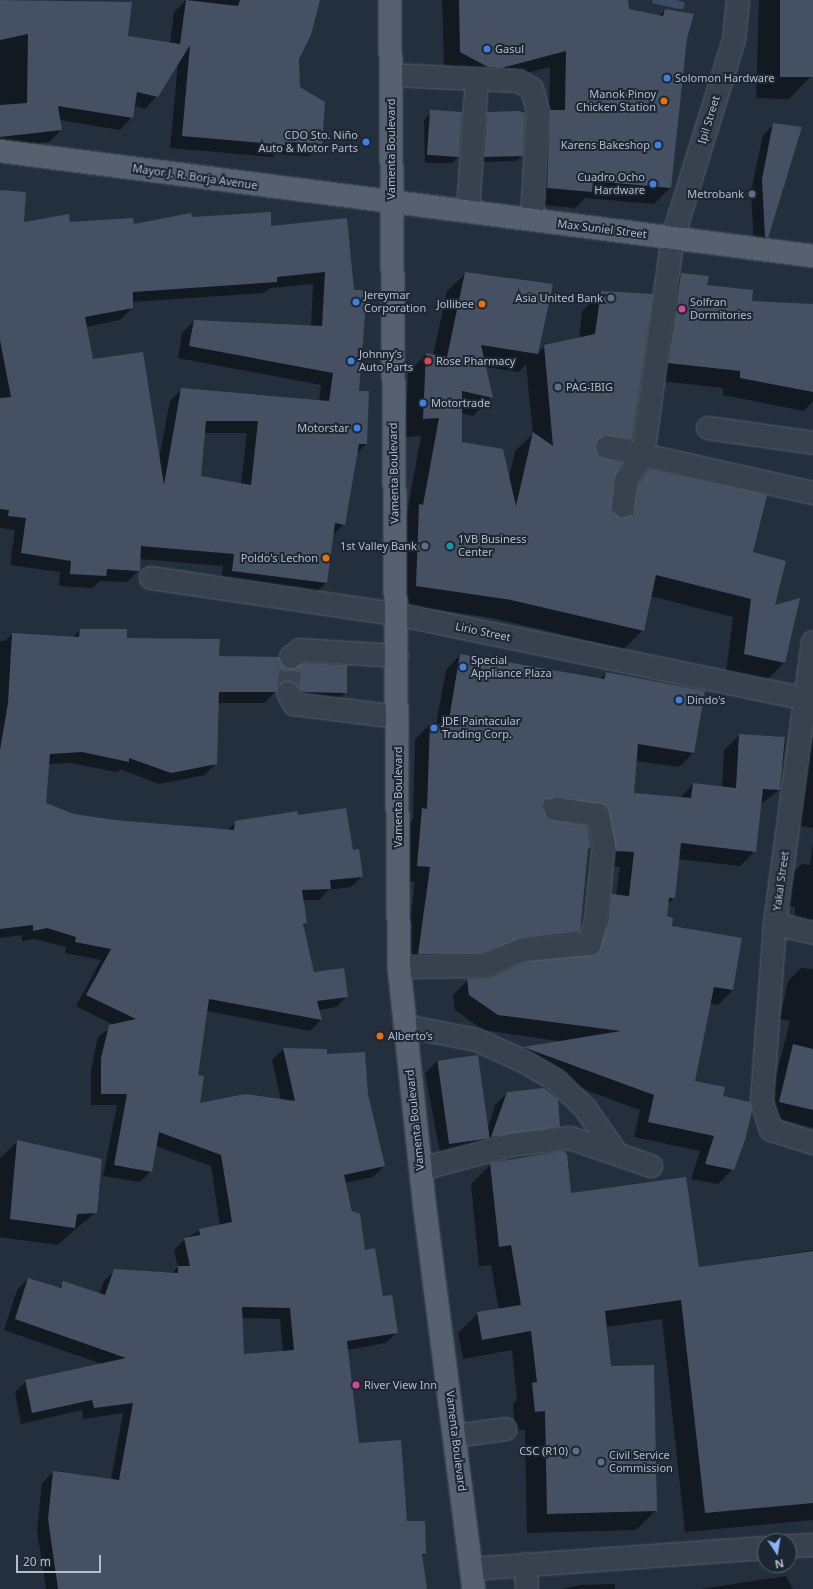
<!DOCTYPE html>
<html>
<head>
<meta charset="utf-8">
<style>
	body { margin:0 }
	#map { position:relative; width:813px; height:1589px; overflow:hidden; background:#242f3e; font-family:"Noto Sans",sans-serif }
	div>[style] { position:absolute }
	.shadow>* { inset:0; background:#0007 }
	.stream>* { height:8px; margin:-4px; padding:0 4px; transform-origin:4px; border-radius:4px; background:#394c67 }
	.building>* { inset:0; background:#455162; transform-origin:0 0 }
	.minor-tunnel>* { height:22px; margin-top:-11px; transform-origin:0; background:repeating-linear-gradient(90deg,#3a4453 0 22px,transparent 0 33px) }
	.roads { filter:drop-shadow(0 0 1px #565f6c) drop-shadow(0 0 1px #565f6c) }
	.minor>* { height:22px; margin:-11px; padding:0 11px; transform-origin:11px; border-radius:11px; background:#38414e }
	.major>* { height:22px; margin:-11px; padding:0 11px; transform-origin:11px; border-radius:11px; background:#56606e }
	.dots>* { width:11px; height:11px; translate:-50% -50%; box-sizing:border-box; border:2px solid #1d2633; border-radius:50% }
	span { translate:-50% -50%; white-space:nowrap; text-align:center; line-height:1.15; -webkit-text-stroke:4px #1d2633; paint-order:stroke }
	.poi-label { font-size:11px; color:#b4bcc9 }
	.left { translate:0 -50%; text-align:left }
	.right { translate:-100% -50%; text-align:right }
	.street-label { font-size:11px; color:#b4bcc9 }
	.north { position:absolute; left:757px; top:1533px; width:40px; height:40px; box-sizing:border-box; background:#1d2633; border:1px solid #59626f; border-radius:50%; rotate:168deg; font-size:11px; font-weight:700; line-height:16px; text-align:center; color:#b4bcc9 }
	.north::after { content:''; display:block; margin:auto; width:14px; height:18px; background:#8ab4f8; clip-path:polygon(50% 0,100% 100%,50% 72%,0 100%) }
	.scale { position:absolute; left:16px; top:1555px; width:85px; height:18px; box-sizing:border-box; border:2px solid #b4bcc9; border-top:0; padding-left:5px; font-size:12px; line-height:14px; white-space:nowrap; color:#b4bcc9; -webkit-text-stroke:3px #1d2633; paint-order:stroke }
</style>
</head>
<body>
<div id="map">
	<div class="shadow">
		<i style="clip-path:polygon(0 0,131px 3px,127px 37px,170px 43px,174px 12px,186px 0,319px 0,298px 58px,299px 88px,321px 144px,309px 156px,275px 154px,272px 157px,170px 148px,178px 63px,157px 96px,145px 109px,134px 106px,132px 117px,120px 130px,59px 120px,61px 130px,49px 142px,0 149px)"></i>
		<i style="clip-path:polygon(442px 0,619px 0,628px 10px,659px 16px,665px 10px,670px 188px,654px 204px,585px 198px,575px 208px,531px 204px,534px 128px,549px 113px,550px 67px,483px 84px,444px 68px)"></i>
		<i style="clip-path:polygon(759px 0,813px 0,810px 77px,789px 99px,756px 98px)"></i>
		<i style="clip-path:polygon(461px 113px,458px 157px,452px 163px,425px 163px,424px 120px,430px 114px)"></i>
		<i style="clip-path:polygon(488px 113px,522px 156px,516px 161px,479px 162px,482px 119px)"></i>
		<i style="clip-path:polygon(774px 124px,767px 237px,754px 248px,751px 191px,763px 135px)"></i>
		<i style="clip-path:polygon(evenodd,0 191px,23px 223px,133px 225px,191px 218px,270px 227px,346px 220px,358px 392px,366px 444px,356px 454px,344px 524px,332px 536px,326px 583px,314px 595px,221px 583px,223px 566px,140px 559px,139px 570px,127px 582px,100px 581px,93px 588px,59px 586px,60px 572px,10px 565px,15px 530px,0 528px,0 191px,313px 284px,311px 326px,194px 321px,182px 333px,178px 358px,321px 385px,319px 401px,182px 389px,170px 401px,159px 459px,92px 360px,86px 327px,120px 320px,132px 308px,132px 302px,264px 293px,270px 288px,313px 284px,0 191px,204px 433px,247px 433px,241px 484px,200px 476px,204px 433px)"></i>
		<i style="clip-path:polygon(evenodd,466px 273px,552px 285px,537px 354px,545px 346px,579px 339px,582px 311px,601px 292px,632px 439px,613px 458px,595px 455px,613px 478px,610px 511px,618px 517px,620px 504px,649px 470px,751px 553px,773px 606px,784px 663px,766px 681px,726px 672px,733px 617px,650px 596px,643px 630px,624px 649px,492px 618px,398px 604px,401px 524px,406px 518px,421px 436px,405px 437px,408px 373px,426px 354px,433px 356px,447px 291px,466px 273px,526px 364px,533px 434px,515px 451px,509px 478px,461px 443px,461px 413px,473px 416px,491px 398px,485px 367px,519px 372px,526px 364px)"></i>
		<i style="clip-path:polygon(681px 274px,751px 302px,813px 305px,813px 401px,804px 411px,723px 395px,723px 388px,651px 380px,664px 291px)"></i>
		<i style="clip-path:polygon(evenodd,80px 630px,286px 670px,346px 692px,335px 703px,276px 691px,264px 703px,217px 703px,216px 763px,205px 775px,159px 784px,120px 769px,117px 772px,70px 763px,48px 764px,44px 804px,73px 815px,114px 821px,227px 831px,236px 822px,297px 816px,352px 851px,362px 876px,351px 887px,328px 890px,319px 900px,302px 900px,306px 923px,303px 926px,313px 973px,347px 996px,336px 1007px,319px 1010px,321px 1020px,310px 1031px,207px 1011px,197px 1076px,199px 1105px,281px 1100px,272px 1060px,283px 1049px,326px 1050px,326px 1055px,367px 1094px,384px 1166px,373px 1177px,345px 1183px,364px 1251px,397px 1332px,386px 1343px,347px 1350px,358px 1444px,425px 1554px,421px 1558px,426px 1589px,46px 1589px,37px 1531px,42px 1483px,53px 1472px,111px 1480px,123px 1413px,83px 1419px,82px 1410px,21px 1424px,15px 1392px,26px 1381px,102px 1364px,4px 1330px,17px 1290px,28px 1279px,58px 1288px,64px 1283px,99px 1294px,104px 1281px,115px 1270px,172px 1273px,178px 1267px,174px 1250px,185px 1239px,200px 1230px,220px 1226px,211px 1166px,156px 1146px,151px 1171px,140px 1182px,103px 1176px,117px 1105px,91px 1105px,91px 1070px,98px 1037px,114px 1025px,76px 1006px,101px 960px,65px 953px,66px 947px,35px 939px,22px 941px,22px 935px,0 938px,0 641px,5px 641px,12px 634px,72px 638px,80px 630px,241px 1318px,280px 1319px,283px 1352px,243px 1355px,241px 1318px)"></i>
		<i style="clip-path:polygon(460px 655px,599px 680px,606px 673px,694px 752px,679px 767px,636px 761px,633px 794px,680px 798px,693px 784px,722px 788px,724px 750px,739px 735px,786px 738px,780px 789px,761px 804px,755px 851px,740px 866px,678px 859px,674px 898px,667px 904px,665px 917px,670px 927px,741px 939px,733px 990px,718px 1005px,709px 1004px,694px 1081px,722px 1097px,733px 1169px,718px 1184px,691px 1179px,700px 1151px,634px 1137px,640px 1110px,509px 1062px,524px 1048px,565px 1042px,483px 1030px,455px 1010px,453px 995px,468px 980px,489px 979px,588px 955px,597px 910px,612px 895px,616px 895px,620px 867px,601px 866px,596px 828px,585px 817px,544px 812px,547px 820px,587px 848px,579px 932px,564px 947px,404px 968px,415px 882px,403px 881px,408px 824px,413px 819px,415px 739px,430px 724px,436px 725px,446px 670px)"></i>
		<i style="clip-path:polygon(813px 737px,813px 828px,797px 825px,808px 742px)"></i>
		<i style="clip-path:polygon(813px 843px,813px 925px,795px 923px,795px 907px,782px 905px,785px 880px,802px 864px,810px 865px)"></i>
		<i style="clip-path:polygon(801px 968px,813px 969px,813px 1128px,766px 1115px,790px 1021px,780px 1019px,788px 981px)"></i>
		<i style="clip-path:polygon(478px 1056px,488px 1127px,495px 1105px,507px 1093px,559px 1126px,547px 1138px,441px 1158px,425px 1073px,437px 1061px)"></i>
		<i style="clip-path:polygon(18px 1141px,96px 1212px,57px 1245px,0 1237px,0 1158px)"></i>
		<i style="clip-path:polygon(563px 1152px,570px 1194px,698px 1268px,813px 1250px,813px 1520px,685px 1532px,662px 1319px,606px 1327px,610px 1367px,656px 1510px,636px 1530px,527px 1533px,525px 1430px,515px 1431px,513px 1404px,517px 1400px,512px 1350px,463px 1359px,458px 1333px,478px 1313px,499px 1310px,491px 1265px,479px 1266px,471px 1184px,491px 1164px)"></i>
		<i style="clip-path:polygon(786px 1576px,793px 1589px,701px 1589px)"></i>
		<i style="clip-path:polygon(615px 1584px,615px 1589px,561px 1589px,581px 1585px)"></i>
	</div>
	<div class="stream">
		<i style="left:656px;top:0;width:25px;rotate:12deg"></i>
	</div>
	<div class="building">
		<i style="clip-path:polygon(0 0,132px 2px,128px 36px,180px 44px,186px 0,238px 6px,240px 0,320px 0,311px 35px,299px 59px,300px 87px,325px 102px,322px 144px,285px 142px,285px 145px,182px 136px,190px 45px,158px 97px,137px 92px,133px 118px,58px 106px,62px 130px,0 137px,0 105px,27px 103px,28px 34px,0 40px)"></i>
		<i style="clip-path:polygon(459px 0,628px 0,629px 9px,663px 16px,665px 9px,694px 14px,687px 38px,671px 188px,593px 181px,592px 192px,547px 188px,550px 110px,565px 110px,566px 51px,501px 68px,488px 67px,460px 52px)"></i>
		<i style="left:780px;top:0;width:33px;height:77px"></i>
		<i style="clip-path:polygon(519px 111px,525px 113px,523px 156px,484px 157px,487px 112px)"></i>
		<i style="left:462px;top:112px;width:45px;height:32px;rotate:94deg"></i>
		<i style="clip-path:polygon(773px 123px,802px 127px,768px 238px,765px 237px,762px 179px)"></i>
		<i style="clip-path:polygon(evenodd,0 190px,26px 192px,24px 222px,69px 214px,70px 222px,133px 218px,134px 224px,191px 213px,192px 217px,271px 212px,271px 226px,347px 218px,354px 290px,367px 290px,359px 391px,369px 391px,367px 444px,359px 444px,345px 525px,335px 523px,327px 583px,232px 571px,234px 554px,141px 546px,140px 571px,107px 569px,106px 576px,70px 574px,71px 561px,21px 553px,26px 518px,8px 516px,9px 510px,0 509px,0 398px,11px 397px,0 340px,0 190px,325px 272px,322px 326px,194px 320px,189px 346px,333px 373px,329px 401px,181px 388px,164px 485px,143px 352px,93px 359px,85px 317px,133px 308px,133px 292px,277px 282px,277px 277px,325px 272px,0 190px,206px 421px,258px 421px,251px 485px,201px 476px,206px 421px)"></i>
		<i style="clip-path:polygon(465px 272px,553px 284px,538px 354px,481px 345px,493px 398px,462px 391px,462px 442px,503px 449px,516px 506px,533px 432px,553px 446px,544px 345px,595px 334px,601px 291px,653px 294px,632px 440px,604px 435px,595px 445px,599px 456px,622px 463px,614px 479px,611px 511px,621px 518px,633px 514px,638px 484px,649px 469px,767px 495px,753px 552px,786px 561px,775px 605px,800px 598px,785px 663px,744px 654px,751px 599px,656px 575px,644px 631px,511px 600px,416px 586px,419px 504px,423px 505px,439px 418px,423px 419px,426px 353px,447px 357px)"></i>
		<i style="clip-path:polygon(681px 273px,709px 276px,707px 285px,753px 290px,752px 301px,813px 304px,813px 392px,740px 378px,740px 371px,668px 363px)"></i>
		<i style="clip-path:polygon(evenodd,80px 629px,127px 629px,127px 638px,220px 639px,219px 656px,279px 657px,287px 669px,304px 663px,347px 665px,347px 693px,302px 692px,295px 683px,288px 681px,278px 686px,276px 692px,219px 692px,217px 764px,171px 773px,129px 758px,129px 762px,82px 752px,50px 754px,46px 803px,74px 814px,114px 820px,234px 830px,235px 821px,297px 811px,298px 815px,346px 808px,353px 850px,359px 849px,363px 877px,330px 880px,331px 889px,302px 890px,307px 923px,303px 924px,314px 972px,344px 968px,348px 997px,317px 1001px,322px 1020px,209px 999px,198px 1075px,204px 1076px,200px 1103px,245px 1094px,295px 1101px,283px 1048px,327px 1049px,327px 1054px,365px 1052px,368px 1094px,385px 1166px,344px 1175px,352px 1211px,360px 1214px,365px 1250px,375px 1248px,383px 1296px,392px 1295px,398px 1333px,347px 1341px,359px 1443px,401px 1440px,407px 1521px,425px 1521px,426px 1554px,422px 1554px,427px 1589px,58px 1589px,48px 1519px,53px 1471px,119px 1480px,133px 1403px,94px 1408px,92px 1400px,32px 1413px,25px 1380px,126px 1358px,15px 1319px,28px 1278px,61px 1288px,63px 1281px,105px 1295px,114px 1269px,178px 1273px,178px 1266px,190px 1266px,184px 1238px,200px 1235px,199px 1229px,232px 1222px,221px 1155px,159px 1132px,152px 1172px,114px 1165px,127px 1094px,101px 1094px,101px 1058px,109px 1025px,136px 1019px,86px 995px,111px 949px,75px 942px,76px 937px,47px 928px,33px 931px,33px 925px,0 929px,0 750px,8px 703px,12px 633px,79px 637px,80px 629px,242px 1307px,290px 1308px,294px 1350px,244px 1354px,242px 1307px)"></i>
		<i style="clip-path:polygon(460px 654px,604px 679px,606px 672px,705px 691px,694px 753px,638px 744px,634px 793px,691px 798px,693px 783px,736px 788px,739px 734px,785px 737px,780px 790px,763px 789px,756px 852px,681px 843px,675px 898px,669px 898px,667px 916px,673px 918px,672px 926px,742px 938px,733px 990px,714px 987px,695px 1081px,725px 1087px,723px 1096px,750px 1102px,752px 1111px,745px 1140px,734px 1170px,705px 1164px,714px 1136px,648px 1122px,654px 1095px,523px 1047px,621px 1031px,498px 1015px,469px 995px,467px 979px,489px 978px,525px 962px,598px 953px,608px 923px,611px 894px,629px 896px,634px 852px,616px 851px,606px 806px,556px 797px,545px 801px,543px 807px,548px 819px,587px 826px,591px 846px,588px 849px,580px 932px,521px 938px,481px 954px,418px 954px,430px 867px,417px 866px,422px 808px,427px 809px,430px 723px,448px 725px)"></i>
		<i style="clip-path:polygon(793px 1044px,813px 1049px,813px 1110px,779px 1102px)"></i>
		<i style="left:478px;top:1055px;width:84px;height:41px;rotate:82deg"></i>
		<i style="clip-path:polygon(544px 1088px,558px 1099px,560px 1127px,491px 1137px,507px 1092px)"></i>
		<i style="clip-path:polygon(17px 1140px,102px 1159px,97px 1213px,77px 1214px,75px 1228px,10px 1219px)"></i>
		<i style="clip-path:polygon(563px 1151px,567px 1154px,571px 1193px,686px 1177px,699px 1267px,813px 1251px,813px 1503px,705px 1513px,681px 1300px,605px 1311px,611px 1366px,654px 1365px,657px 1511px,547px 1514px,545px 1411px,535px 1412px,532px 1383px,537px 1382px,531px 1331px,482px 1340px,477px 1312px,521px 1305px,511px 1245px,499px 1247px,490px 1163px)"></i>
	</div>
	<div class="minor-tunnel">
		<i style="left:288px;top:693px;width:36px;rotate:-85deg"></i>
	</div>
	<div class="roads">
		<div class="minor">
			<i style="left:391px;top:75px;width:128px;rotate:2.7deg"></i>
			<i style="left:519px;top:81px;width:15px;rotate:32deg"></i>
			<i style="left:532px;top:89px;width:24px;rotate:75deg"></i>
			<i style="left:538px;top:112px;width:108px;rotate:93.2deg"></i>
			<i style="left:468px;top:211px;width:132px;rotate:-86.1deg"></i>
			<i style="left:708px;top:428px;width:106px;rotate:8.1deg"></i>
			<i style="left:607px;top:447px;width:211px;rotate:12.6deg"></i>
			<i style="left:623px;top:506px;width:26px;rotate:-83deg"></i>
			<i style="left:626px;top:480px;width:30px;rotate:-56deg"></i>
			<i style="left:643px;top:455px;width:220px;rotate:-82.2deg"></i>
			<i style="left:673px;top:237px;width:206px;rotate:-72.8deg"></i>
			<i style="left:734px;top:40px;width:40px;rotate:-84.3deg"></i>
			<i style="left:151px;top:578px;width:248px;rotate:8.4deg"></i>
			<i style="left:396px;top:614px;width:426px;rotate:11.7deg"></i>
			<i style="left:813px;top:642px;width:285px;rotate:97.7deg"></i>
			<i style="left:775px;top:924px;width:178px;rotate:94.2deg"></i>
			<i style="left:762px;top:1102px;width:29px;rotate:72deg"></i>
			<i style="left:771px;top:1130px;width:44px;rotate:17.2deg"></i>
			<i style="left:291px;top:657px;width:11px;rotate:-38deg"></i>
			<i style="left:300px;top:650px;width:97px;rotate:3.5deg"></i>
			<i style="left:288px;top:693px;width:13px;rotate:61deg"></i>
			<i style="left:294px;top:704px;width:104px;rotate:7.2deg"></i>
			<i style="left:775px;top:924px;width:39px;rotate:13deg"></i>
			<i style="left:399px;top:967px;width:85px;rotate:-0.7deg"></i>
			<i style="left:484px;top:966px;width:41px;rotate:-22.8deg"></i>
			<i style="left:522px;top:950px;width:68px;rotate:-5deg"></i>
			<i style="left:590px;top:944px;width:25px;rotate:-76deg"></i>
			<i style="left:596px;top:920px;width:75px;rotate:-83.9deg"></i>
			<i style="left:604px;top:845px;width:31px;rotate:-101deg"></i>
			<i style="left:598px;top:815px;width:43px;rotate:-172.1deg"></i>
			<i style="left:405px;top:1026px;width:73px;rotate:11deg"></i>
			<i style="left:477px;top:1040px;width:51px;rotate:24.5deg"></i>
			<i style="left:523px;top:1061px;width:39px;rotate:30deg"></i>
			<i style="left:557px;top:1081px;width:39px;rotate:44deg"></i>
			<i style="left:585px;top:1108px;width:52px;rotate:55.1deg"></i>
			<i style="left:421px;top:1169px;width:93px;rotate:-14.9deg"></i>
			<i style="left:511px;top:1145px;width:59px;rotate:-6.8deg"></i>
			<i style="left:570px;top:1138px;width:86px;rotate:19.1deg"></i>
			<i style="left:455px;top:1436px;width:51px;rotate:-7.8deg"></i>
			<i style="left:789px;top:1546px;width:24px;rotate:-2deg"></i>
			<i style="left:526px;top:1564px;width:25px;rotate:88deg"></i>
			<i style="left:471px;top:1569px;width:295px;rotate:-4.1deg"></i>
		</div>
		<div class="major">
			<i style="left:390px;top:0;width:967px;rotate:89.47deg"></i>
			<i style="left:399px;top:967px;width:243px;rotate:83.9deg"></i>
			<i style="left:425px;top:1209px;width:383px;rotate:82.7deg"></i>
			<i style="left:0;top:151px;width:820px;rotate:7.36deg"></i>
		</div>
	</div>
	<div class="dots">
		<i style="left:487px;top:49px;background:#3f7fe0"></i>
		<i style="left:667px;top:78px;background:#3f7fe0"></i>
		<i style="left:664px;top:101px;background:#e8710a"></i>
		<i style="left:366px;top:142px;background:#3f7fe0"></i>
		<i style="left:658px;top:145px;background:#3f7fe0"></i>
		<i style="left:653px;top:184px;background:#3f7fe0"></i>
		<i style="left:752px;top:194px;background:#5c6f8a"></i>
		<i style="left:611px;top:298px;background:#5c6f8a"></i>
		<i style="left:356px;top:302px;background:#3f7fe0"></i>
		<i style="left:482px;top:304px;background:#e8710a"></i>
		<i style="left:682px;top:309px;background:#d1479c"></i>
		<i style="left:351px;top:361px;background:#3f7fe0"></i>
		<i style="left:428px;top:361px;background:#e0444e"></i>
		<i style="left:558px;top:387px;background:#5c6f8a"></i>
		<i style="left:423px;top:403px;background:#3f7fe0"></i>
		<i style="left:357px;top:428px;background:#3f7fe0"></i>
		<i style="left:425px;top:546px;background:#5c6f8a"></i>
		<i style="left:450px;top:546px;background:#0f9aa8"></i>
		<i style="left:326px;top:558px;background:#e8710a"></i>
		<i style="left:463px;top:667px;background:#3f7fe0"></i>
		<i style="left:679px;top:700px;background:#3f7fe0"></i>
		<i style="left:434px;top:728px;background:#3f7fe0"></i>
		<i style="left:380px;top:1036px;background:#e8710a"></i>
		<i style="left:356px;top:1385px;background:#d1479c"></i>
		<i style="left:576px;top:1451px;background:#5c6f8a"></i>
		<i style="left:601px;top:1462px;background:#5c6f8a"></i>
	</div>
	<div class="poi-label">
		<span class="left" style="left:495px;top:49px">Gasul</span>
		<span class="left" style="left:675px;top:78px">Solomon Hardware</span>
		<span class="right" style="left:656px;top:101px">Manok Pinoy<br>Chicken Station</span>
		<span class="right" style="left:358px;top:142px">CDO Sto. Niño<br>Auto &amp; Motor Parts</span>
		<span class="right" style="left:650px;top:145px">Karens Bakeshop</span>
		<span class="right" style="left:645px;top:184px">Cuadro Ocho<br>Hardware</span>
		<span class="right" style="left:744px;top:194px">Metrobank</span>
		<span class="left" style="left:364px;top:302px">Jereymar<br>Corporation</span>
		<span class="right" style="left:603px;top:298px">Asia United Bank</span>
		<span class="left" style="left:690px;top:309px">Solfran<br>Dormitories</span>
		<span class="right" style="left:474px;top:304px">Jollibee</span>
		<span class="left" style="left:359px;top:361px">Johnny’s<br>Auto Parts</span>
		<span class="left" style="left:436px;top:361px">Rose Pharmacy</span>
		<span class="left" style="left:566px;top:387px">PAG-IBIG</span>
		<span class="left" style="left:431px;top:403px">Motortrade</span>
		<span class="right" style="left:349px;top:428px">Motorstar</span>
		<span class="left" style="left:458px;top:546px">1VB Business<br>Center</span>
		<span class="right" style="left:417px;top:546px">1st Valley Bank</span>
		<span class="right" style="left:318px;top:558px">Poldo's Lechon</span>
		<span class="left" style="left:471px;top:667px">Special<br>Appliance Plaza</span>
		<span class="left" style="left:687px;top:700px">Dindo's</span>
		<span class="left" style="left:442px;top:728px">JDE Paintacular<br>Trading Corp.</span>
		<span class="left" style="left:388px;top:1036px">Alberto’s</span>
		<span class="left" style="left:364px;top:1385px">River View Inn</span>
		<span class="right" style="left:568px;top:1451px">CSC (R10)</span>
		<span class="left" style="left:609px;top:1462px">Civil Service<br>Commission</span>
	</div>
	<div class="street-label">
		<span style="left:709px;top:120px;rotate:-73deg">Ipil Street</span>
		<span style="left:391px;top:149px;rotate:-90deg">Vamenta Boulevard</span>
		<span style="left:195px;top:177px;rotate:8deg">Mayor J. R. Borja Avenue</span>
		<span style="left:602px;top:229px;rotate:7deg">Max Suniel Street</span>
		<span style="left:394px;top:473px;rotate:-91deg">Vamenta Boulevard</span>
		<span style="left:483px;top:632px;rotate:12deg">Lirio Street</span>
		<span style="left:398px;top:797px;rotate:-90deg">Vamenta Boulevard</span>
		<span style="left:781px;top:881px;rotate:-82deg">Yakal Street</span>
		<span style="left:415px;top:1120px;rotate:-96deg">Vamenta Boulevard</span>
		<span style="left:456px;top:1441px;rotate:83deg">Vamenta Boulevard</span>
	</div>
	<div class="north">N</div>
	<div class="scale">20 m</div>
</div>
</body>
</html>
